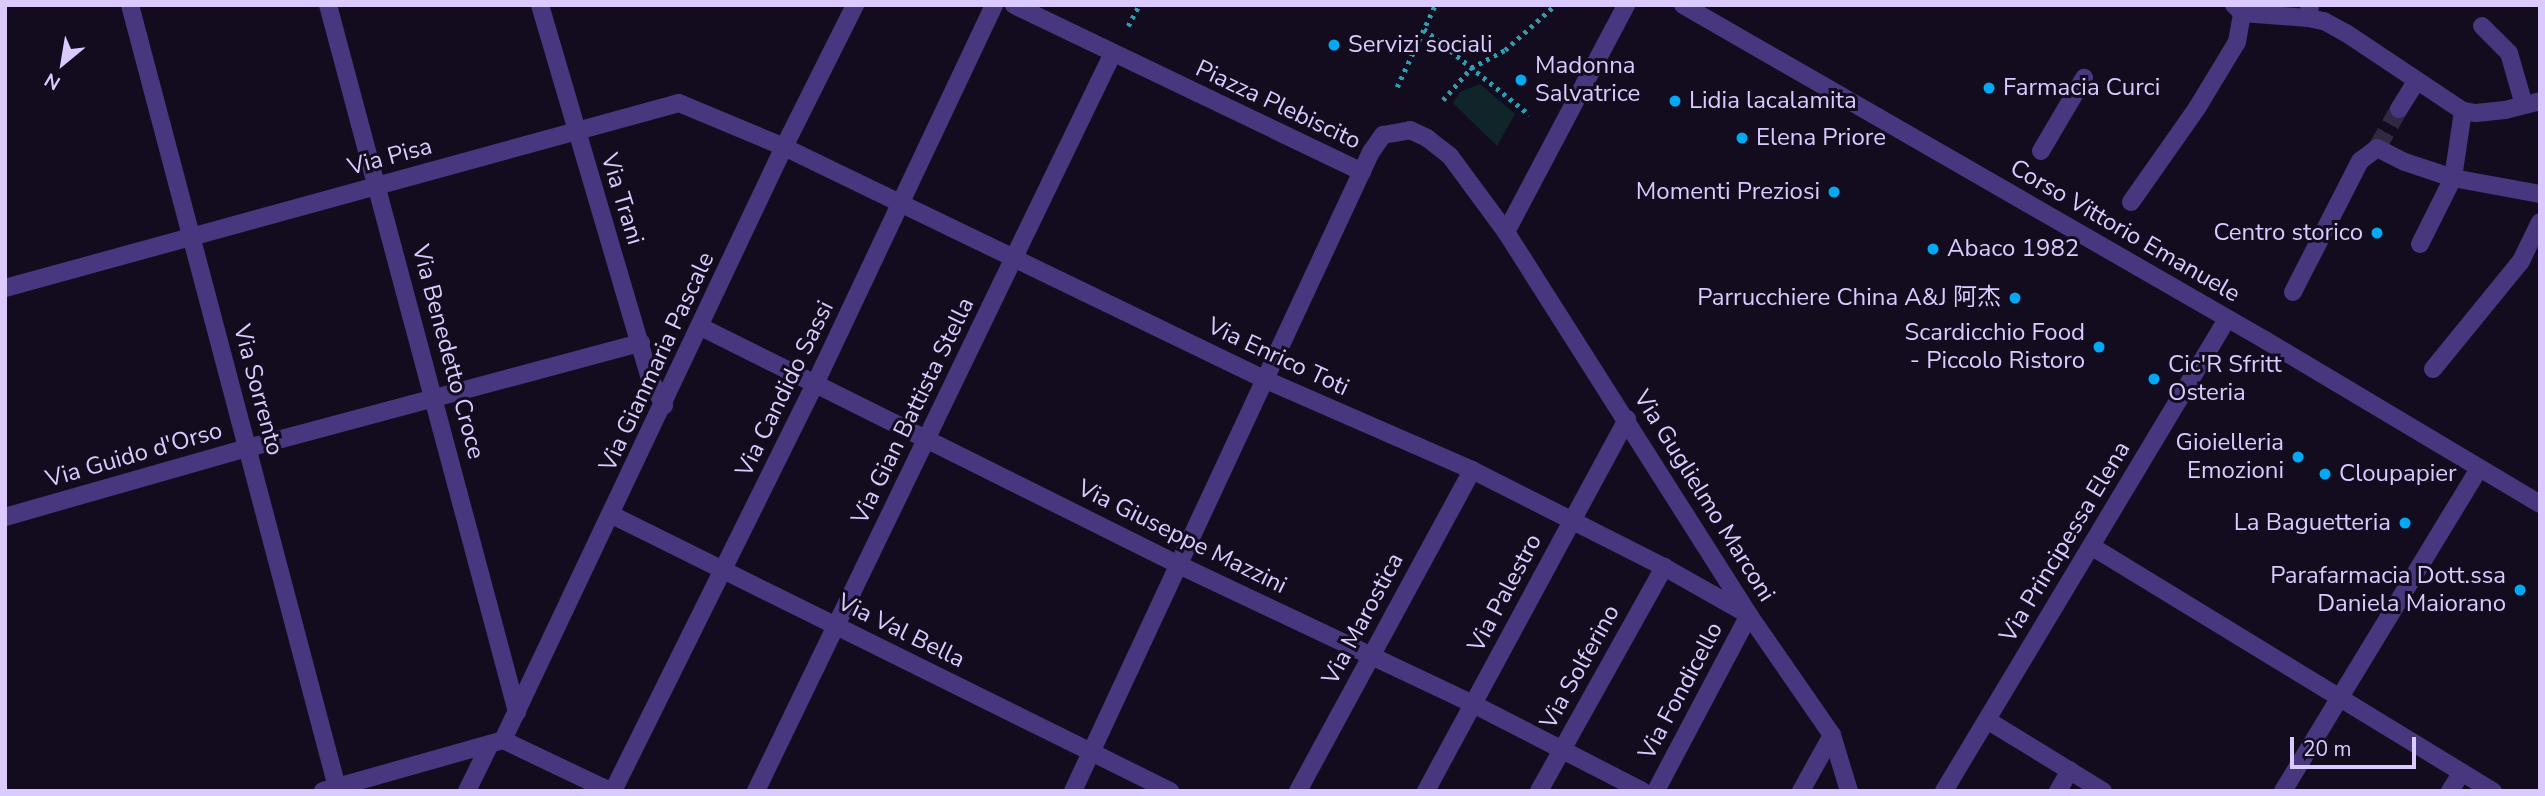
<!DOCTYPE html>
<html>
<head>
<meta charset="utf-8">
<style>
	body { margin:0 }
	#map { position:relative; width:2545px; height:796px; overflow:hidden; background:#130c1f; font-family:"Nunito Sans","Noto Sans SC",sans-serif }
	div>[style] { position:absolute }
	.green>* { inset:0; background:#0f2529 }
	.minor-tunnel>* { height:18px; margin-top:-9px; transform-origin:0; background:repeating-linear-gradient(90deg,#312841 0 18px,transparent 0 27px) }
	.path>* { height:4.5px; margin-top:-2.25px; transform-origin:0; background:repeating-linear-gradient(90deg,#2b9eb2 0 3.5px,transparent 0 8.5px) }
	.minor>* { height:18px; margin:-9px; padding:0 9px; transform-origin:9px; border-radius:9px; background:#48367f }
	.dots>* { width:19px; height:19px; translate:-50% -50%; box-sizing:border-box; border:4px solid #130c1f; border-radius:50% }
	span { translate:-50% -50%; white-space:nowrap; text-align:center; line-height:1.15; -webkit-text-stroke:6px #130c1f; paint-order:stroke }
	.poi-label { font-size:24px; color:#dbcaff }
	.left { translate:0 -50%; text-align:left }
	.right { translate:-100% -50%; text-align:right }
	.street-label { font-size:24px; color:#dbcaff }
	.frame { position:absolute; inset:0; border:7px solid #dbcaff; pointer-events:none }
	.north { position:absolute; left:28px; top:28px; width:70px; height:70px; -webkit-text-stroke:5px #130c1f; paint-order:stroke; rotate:210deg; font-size:19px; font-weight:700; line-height:28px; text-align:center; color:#dbcaff }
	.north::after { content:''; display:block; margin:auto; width:24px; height:32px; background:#dbcaff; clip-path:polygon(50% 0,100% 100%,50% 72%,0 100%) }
	.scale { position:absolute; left:2290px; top:737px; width:126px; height:32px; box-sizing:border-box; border:4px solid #dbcaff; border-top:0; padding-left:9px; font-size:21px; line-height:24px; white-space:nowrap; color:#dbcaff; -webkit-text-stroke:5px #130c1f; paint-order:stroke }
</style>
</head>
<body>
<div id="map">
	<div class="green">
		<i style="clip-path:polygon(1480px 84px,1515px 114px,1497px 146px,1453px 103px,1460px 92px)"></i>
	</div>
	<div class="minor-tunnel">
		<i style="left:2377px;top:148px;width:45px;rotate:-60.6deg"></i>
	</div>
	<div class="path">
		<i style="left:1128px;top:26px;width:24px;rotate:-62deg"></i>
		<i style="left:1424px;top:29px;width:136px;rotate:39.1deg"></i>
		<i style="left:1397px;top:87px;width:90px;rotate:-65.1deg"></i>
		<i style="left:1443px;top:100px;width:43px;rotate:-48.8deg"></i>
		<i style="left:1471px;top:68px;width:38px;rotate:-28deg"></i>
		<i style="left:1505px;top:50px;width:66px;rotate:-41.9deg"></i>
	</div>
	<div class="minor">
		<i style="left:130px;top:5px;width:813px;rotate:75.18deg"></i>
		<i style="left:328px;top:5px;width:732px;rotate:75.03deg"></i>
		<i style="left:540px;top:5px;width:390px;rotate:73.6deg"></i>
		<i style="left:650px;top:379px;width:30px;rotate:62deg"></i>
		<i style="left:1014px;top:5px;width:386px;rotate:25.6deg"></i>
		<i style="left:1683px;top:5px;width:672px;rotate:29.92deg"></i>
		<i style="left:2265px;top:340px;width:320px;rotate:30.8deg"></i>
		<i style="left:2310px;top:5px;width:13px;rotate:99deg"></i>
		<i style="left:2308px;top:18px;width:16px;rotate:11deg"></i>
		<i style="left:2324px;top:21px;width:25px;rotate:29deg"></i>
		<i style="left:2346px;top:33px;width:141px;rotate:33.7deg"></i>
		<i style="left:2463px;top:111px;width:13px;rotate:9deg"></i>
		<i style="left:2476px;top:113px;width:29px;rotate:-6deg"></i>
		<i style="left:2505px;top:110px;width:36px;rotate:-14deg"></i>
		<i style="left:2242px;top:13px;width:66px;rotate:4.3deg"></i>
		<i style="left:2482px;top:26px;width:38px;rotate:45deg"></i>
		<i style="left:2509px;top:53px;width:54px;rotate:73.9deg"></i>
		<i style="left:2399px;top:109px;width:32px;rotate:-58deg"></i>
		<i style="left:2041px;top:151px;width:85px;rotate:-59.5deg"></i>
		<i style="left:2131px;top:202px;width:115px;rotate:-54.9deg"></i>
		<i style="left:2197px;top:108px;width:77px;rotate:-58.8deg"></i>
		<i style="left:2237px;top:42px;width:29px;rotate:-80deg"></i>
		<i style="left:2242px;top:13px;width:11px;rotate:-135deg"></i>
		<i style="left:1506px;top:232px;width:257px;rotate:-62.1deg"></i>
		<i style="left:2420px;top:244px;width:74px;rotate:-63.4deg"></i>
		<i style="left:2453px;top:178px;width:68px;rotate:-81.5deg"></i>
		<i style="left:5px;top:288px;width:699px;rotate:-15.35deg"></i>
		<i style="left:679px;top:103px;width:114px;rotate:22.7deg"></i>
		<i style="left:784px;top:147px;width:535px;rotate:25.8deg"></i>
		<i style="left:1266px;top:380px;width:225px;rotate:23.6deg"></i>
		<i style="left:1472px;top:470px;width:215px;rotate:26.8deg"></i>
		<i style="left:1664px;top:567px;width:98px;rotate:29.5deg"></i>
		<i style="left:1749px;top:615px;width:199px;rotate:117.9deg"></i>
		<i style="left:2293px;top:292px;width:147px;rotate:-62.9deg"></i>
		<i style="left:2360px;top:161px;width:21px;rotate:-37deg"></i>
		<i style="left:2377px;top:148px;width:31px;rotate:27deg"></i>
		<i style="left:2405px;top:162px;width:51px;rotate:18.4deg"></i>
		<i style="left:2453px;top:178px;width:88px;rotate:10.4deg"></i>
		<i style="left:701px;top:327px;width:534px;rotate:26.47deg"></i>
		<i style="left:1179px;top:565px;width:325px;rotate:25.3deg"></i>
		<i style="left:1473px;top:704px;width:190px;rotate:27.2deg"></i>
		<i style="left:2433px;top:369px;width:139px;rotate:-50.8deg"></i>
		<i style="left:2521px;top:261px;width:43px;rotate:-64deg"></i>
		<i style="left:612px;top:515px;width:623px;rotate:26.32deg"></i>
		<i style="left:5px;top:517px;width:253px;rotate:-15.9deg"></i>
		<i style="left:248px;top:448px;width:407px;rotate:-15deg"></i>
		<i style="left:2091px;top:546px;width:471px;rotate:31.4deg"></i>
		<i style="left:1987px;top:720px;width:136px;rotate:31.5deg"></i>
		<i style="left:503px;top:740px;width:656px;rotate:-64.65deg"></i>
		<i style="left:784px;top:147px;width:159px;rotate:-63.4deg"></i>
		<i style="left:503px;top:740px;width:119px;rotate:25.5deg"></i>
		<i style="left:323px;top:791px;width:187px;rotate:-15.8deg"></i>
		<i style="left:467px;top:791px;width:52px;rotate:-63.9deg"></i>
		<i style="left:613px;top:791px;width:454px;rotate:-63.6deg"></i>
		<i style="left:815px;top:384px;width:419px;rotate:-64.7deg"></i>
		<i style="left:756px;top:791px;width:820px;rotate:-64.19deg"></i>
		<i style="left:1073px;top:791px;width:705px;rotate:-65deg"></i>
		<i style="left:1371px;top:152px;width:21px;rotate:-55deg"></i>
		<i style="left:1383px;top:135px;width:27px;rotate:-10deg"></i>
		<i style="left:1410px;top:130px;width:19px;rotate:25deg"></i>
		<i style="left:1427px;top:138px;width:29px;rotate:38deg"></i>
		<i style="left:1450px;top:156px;width:94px;rotate:53.6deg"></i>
		<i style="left:1506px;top:232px;width:454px;rotate:57.6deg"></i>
		<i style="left:1749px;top:615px;width:146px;rotate:55.3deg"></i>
		<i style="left:1832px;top:735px;width:59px;rotate:73.1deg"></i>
		<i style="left:1298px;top:791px;width:365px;rotate:-61.5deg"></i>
		<i style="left:1426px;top:791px;width:423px;rotate:-61.6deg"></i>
		<i style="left:1539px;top:791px;width:257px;rotate:-60.8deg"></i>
		<i style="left:1801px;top:791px;width:64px;rotate:-61deg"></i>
		<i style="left:1944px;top:791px;width:550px;rotate:-59.05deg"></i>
		<i style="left:2058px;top:791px;width:24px;rotate:-60deg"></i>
		<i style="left:2283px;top:791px;width:377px;rotate:-58.7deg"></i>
		<i style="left:2450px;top:791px;width:22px;rotate:-58deg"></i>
	</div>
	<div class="dots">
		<i style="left:1334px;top:45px;background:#00a9f5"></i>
		<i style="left:1521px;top:80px;background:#00a9f5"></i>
		<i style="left:1989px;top:88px;background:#00a9f5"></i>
		<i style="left:1675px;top:101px;background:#00a9f5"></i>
		<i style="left:1742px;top:138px;background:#00a9f5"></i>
		<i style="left:1834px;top:192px;background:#00a9f5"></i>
		<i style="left:2377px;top:233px;background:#00a9f5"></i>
		<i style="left:1933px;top:249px;background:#00a9f5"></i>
		<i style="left:2015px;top:298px;background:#00a9f5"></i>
		<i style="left:2099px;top:347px;background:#00a9f5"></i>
		<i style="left:2154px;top:379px;background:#00a9f5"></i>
		<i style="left:2298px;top:457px;background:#00a9f5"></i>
		<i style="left:2325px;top:474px;background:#00a9f5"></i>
		<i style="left:2405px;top:523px;background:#00a9f5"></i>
		<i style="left:2520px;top:590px;background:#00a9f5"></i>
	</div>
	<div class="poi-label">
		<span class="left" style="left:1348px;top:45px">Servizi sociali</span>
		<span class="left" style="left:1535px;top:80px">Madonna<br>Salvatrice</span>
		<span class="left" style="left:2003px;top:88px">Farmacia Curci</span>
		<span class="left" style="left:1689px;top:101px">Lidia lacalamita</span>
		<span class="left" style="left:1756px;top:138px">Elena Priore</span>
		<span class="right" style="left:1820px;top:192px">Momenti Preziosi</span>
		<span class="right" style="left:2363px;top:233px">Centro storico</span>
		<span class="left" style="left:1947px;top:249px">Abaco 1982</span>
		<span class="right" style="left:2001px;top:298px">Parrucchiere China A&amp;J 阿杰</span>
		<span class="right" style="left:2085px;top:347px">Scardicchio Food<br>- Piccolo Ristoro</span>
		<span class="left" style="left:2168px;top:379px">Cic'R Sfritt<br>Osteria</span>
		<span class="right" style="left:2284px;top:457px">Gioielleria<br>Emozioni</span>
		<span class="left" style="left:2339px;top:474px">Cloupapier</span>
		<span class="right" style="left:2391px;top:523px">La Baguetteria</span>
		<span class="right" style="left:2506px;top:590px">Parafarmacia Dott.ssa<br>Daniela Maiorano</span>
	</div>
	<div class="street-label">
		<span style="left:1278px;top:105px;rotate:25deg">Piazza Plebiscito</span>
		<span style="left:390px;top:157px;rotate:-15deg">Via Pisa</span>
		<span style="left:622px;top:199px;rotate:73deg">Via Trani</span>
		<span style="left:2125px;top:231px;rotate:30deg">Corso Vittorio Emanuele</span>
		<span style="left:448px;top:352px;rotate:75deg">Via Benedetto Croce</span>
		<span style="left:1278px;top:357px;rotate:25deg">Via Enrico Toti</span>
		<span style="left:657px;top:362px;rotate:-65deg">Via Gianmaria Pascale</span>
		<span style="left:785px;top:389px;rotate:-64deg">Via Candido Sassi</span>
		<span style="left:258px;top:390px;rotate:75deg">Via Sorrento</span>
		<span style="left:913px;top:411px;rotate:-64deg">Via Gian Battista Stella</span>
		<span style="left:134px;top:455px;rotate:-16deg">Via Guido d'Orso</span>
		<span style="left:1704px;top:496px;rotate:58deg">Via Guglielmo Marconi</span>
		<span style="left:1182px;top:537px;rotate:26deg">Via Giuseppe Mazzini</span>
		<span style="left:2065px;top:542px;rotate:-59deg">Via Principessa Elena</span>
		<span style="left:1505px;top:593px;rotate:-62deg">Via Palestro</span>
		<span style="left:1363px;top:619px;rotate:-62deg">Via Marostica</span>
		<span style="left:901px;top:631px;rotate:26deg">Via Val Bella</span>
		<span style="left:1580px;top:667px;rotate:-61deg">Via Solferino</span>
		<span style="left:1681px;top:691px;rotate:-62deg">Via Fondicello</span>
	</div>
	<div class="frame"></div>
	<div class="north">N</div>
	<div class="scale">20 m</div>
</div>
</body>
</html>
